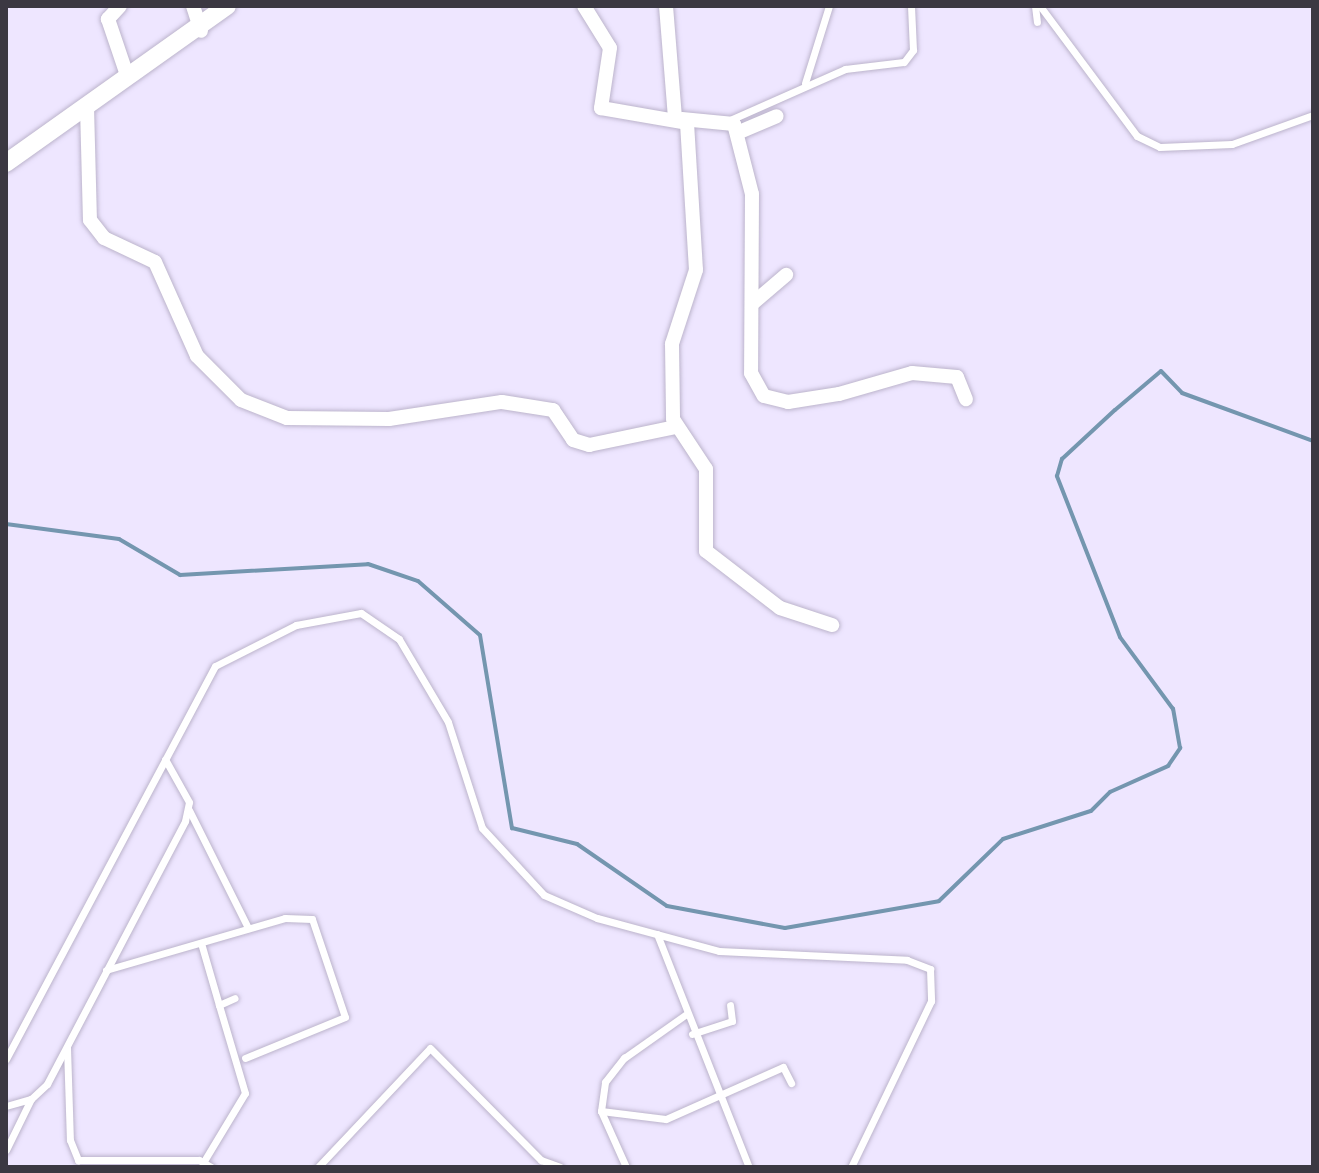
<!DOCTYPE html>
<html>
<head>
<meta charset="utf-8">
<style>
	body { margin:0 }
	#map { position:relative; width:1319px; height:1173px; overflow:hidden; background:#eee6ff; font-family:Quicksand,sans-serif }
	div>[style] { position:absolute }
	.stream>* { height:4px; margin:-2px; padding:0 2px; transform-origin:2px; border-radius:2px; background:#7496af }
	.roads { filter:drop-shadow(0 0 2px #bcb4cc) drop-shadow(0 0 2px #bcb4cc) }
	.service>* { height:7px; margin:-3.5px; padding:0 3.5px; transform-origin:3.5px; border-radius:3.5px; background:#fff }
	.minor>* { height:14px; margin:-7px; padding:0 7px; transform-origin:7px; border-radius:7px; background:#fff }
	.tertiary>* { height:18px; margin:-9px; padding:0 9px; transform-origin:9px; border-radius:9px; background:#fff }
	span { translate:-50% -50%; white-space:nowrap; text-align:center; line-height:1.15; -webkit-text-stroke:8px #fff; paint-order:stroke }
	.frame { position:absolute; inset:0; border:8px solid #3b3842; pointer-events:none }
</style>
</head>
<body>
<div id="map">
	<div class="stream">
		<i style="left:6px;top:524px;width:114px;rotate:7.6deg"></i>
		<i style="left:119px;top:539px;width:71px;rotate:30.5deg"></i>
		<i style="left:180px;top:575px;width:188px;rotate:-3.3deg"></i>
		<i style="left:368px;top:564px;width:53px;rotate:18.8deg"></i>
		<i style="left:418px;top:581px;width:82px;rotate:41.1deg"></i>
		<i style="left:480px;top:635px;width:196px;rotate:80.6deg"></i>
		<i style="left:512px;top:828px;width:67px;rotate:13.8deg"></i>
		<i style="left:577px;top:844px;width:109px;rotate:34.6deg"></i>
		<i style="left:667px;top:906px;width:120px;rotate:10.6deg"></i>
		<i style="left:785px;top:928px;width:156px;rotate:-9.9deg"></i>
		<i style="left:939px;top:901px;width:89px;rotate:-44.1deg"></i>
		<i style="left:1003px;top:839px;width:92px;rotate:-17.7deg"></i>
		<i style="left:1091px;top:811px;width:27px;rotate:-45deg"></i>
		<i style="left:1110px;top:792px;width:64px;rotate:-24.1deg"></i>
		<i style="left:1168px;top:766px;width:22px;rotate:-56deg"></i>
		<i style="left:1180px;top:748px;width:40px;rotate:-100deg"></i>
		<i style="left:1173px;top:709px;width:89px;rotate:-126.4deg"></i>
		<i style="left:1120px;top:637px;width:173px;rotate:-111.4deg"></i>
		<i style="left:1057px;top:476px;width:18px;rotate:-74deg"></i>
		<i style="left:1062px;top:459px;width:72px;rotate:-42.8deg"></i>
		<i style="left:1115px;top:410px;width:60px;rotate:-40.3deg"></i>
		<i style="left:1161px;top:371px;width:30px;rotate:46deg"></i>
		<i style="left:1182px;top:393px;width:140px;rotate:20.1deg"></i>
	</div>
	<div class="roads">
		<div class="service">
			<i style="left:1035px;top:6px;width:16px;rotate:83deg"></i>
			<i style="left:1040px;top:6px;width:162px;rotate:53.3deg"></i>
			<i style="left:1137px;top:136px;width:25px;rotate:26deg"></i>
			<i style="left:1160px;top:147px;width:72px;rotate:-2.4deg"></i>
			<i style="left:1232px;top:144px;width:86px;rotate:-19.7deg"></i>
			<i style="left:805px;top:83px;width:81px;rotate:-72.7deg"></i>
			<i style="left:730px;top:120px;width:126px;rotate:-23.9deg"></i>
			<i style="left:845px;top:69px;width:59px;rotate:-6.8deg"></i>
			<i style="left:904px;top:62px;width:15px;rotate:-53deg"></i>
			<i style="left:913px;top:50px;width:44px;rotate:-92.6deg"></i>
			<i style="left:189px;top:810px;width:132px;rotate:63.4deg"></i>
			<i style="left:657px;top:934px;width:251px;rotate:68.5deg"></i>
			<i style="left:201px;top:943px;width:65px;rotate:73.8deg"></i>
			<i style="left:106px;top:970px;width:186px;rotate:-16.2deg"></i>
			<i style="left:285px;top:918px;width:27px;rotate:2deg"></i>
			<i style="left:312px;top:919px;width:103px;rotate:71.4deg"></i>
			<i style="left:345px;top:1017px;width:108px;rotate:157.7deg"></i>
			<i style="left:692px;top:1034px;width:42px;rotate:-18deg"></i>
			<i style="left:732px;top:1021px;width:16px;rotate:-97deg"></i>
			<i style="left:67px;top:1047px;width:93px;rotate:88.2deg"></i>
			<i style="left:70px;top:1140px;width:22px;rotate:68deg"></i>
			<i style="left:78px;top:1160px;width:121px"></i>
			<i style="left:199px;top:1160px;width:14px;rotate:30deg"></i>
			<i style="left:6px;top:1059px;width:445px;rotate:-62deg"></i>
			<i style="left:215px;top:666px;width:91px;rotate:-26.8deg"></i>
			<i style="left:296px;top:625px;width:66px;rotate:-10.5deg"></i>
			<i style="left:361px;top:613px;width:46px;rotate:34.4deg"></i>
			<i style="left:399px;top:639px;width:96px;rotate:59.4deg"></i>
			<i style="left:448px;top:722px;width:111px;rotate:72.2deg"></i>
			<i style="left:482px;top:828px;width:91px;rotate:47.2deg"></i>
			<i style="left:544px;top:895px;width:58px;rotate:23.5deg"></i>
			<i style="left:597px;top:918px;width:126px;rotate:15.1deg"></i>
			<i style="left:719px;top:951px;width:188px;rotate:2.7deg"></i>
			<i style="left:907px;top:960px;width:25px;rotate:21deg"></i>
			<i style="left:930px;top:969px;width:32px;rotate:88deg"></i>
			<i style="left:931px;top:1001px;width:184px;rotate:115.7deg"></i>
			<i style="left:6px;top:1106px;width:26px;rotate:-16deg"></i>
			<i style="left:31px;top:1099px;width:22px;rotate:-43deg"></i>
			<i style="left:47px;top:1084px;width:297px;rotate:-62.3deg"></i>
			<i style="left:185px;top:821px;width:19px;rotate:-78deg"></i>
			<i style="left:189px;top:802px;width:49px;rotate:-119.2deg"></i>
			<i style="left:601px;top:1111px;width:65px;rotate:7deg"></i>
			<i style="left:666px;top:1119px;width:128px;rotate:-24deg"></i>
			<i style="left:783px;top:1067px;width:18px;rotate:63deg"></i>
			<i style="left:6px;top:1150px;width:57px;rotate:-63.9deg"></i>
			<i style="left:204px;top:1161px;width:79px;rotate:-58.9deg"></i>
			<i style="left:245px;top:1093px;width:92px;rotate:-106.5deg"></i>
			<i style="left:219px;top:1005px;width:17px;rotate:-24deg"></i>
			<i style="left:318px;top:1167px;width:163px;rotate:-46.7deg"></i>
			<i style="left:430px;top:1048px;width:158px;rotate:45.3deg"></i>
			<i style="left:541px;top:1160px;width:20px;rotate:20deg"></i>
			<i style="left:626px;top:1167px;width:61px;rotate:-114.1deg"></i>
			<i style="left:601px;top:1111px;width:29px;rotate:-82deg"></i>
			<i style="left:605px;top:1082px;width:31px;rotate:-52deg"></i>
			<i style="left:624px;top:1058px;width:75px;rotate:-35.2deg"></i>
		</div>
		<div class="minor">
			<i style="left:120px;top:6px;width:18px;rotate:133deg"></i>
			<i style="left:108px;top:19px;width:62px;rotate:71.3deg"></i>
			<i style="left:193px;top:6px;width:26px;rotate:72deg"></i>
			<i style="left:584px;top:6px;width:49px;rotate:58.2deg"></i>
			<i style="left:610px;top:48px;width:61px;rotate:98.5deg"></i>
			<i style="left:601px;top:108px;width:87px;rotate:9.9deg"></i>
			<i style="left:687px;top:123px;width:147px;rotate:86.5deg"></i>
			<i style="left:696px;top:270px;width:78px;rotate:108deg"></i>
			<i style="left:672px;top:344px;width:75px;rotate:89.2deg"></i>
			<i style="left:673px;top:419px;width:60px;rotate:56.6deg"></i>
			<i style="left:706px;top:469px;width:82px;rotate:90deg"></i>
			<i style="left:706px;top:551px;width:93px;rotate:37.6deg"></i>
			<i style="left:780px;top:608px;width:55px;rotate:18.1deg"></i>
			<i style="left:666px;top:6px;width:112px;rotate:85.4deg"></i>
			<i style="left:87px;top:107px;width:113px;rotate:88.5deg"></i>
			<i style="left:90px;top:220px;width:23px;rotate:52deg"></i>
			<i style="left:104px;top:238px;width:56px;rotate:25.2deg"></i>
			<i style="left:155px;top:262px;width:103px;rotate:65.9deg"></i>
			<i style="left:197px;top:356px;width:62px;rotate:45deg"></i>
			<i style="left:241px;top:400px;width:49px;rotate:21.4deg"></i>
			<i style="left:287px;top:418px;width:102px;rotate:0.6deg"></i>
			<i style="left:389px;top:419px;width:114px;rotate:-8.6deg"></i>
			<i style="left:502px;top:402px;width:52px;rotate:8.9deg"></i>
			<i style="left:553px;top:410px;width:36px;rotate:56deg"></i>
			<i style="left:573px;top:440px;width:17px;rotate:17deg"></i>
			<i style="left:589px;top:445px;width:89px;rotate:-11.7deg"></i>
			<i style="left:682px;top:119px;width:52px;rotate:5.5deg"></i>
			<i style="left:734px;top:124px;width:72px;rotate:75.6deg"></i>
			<i style="left:752px;top:194px;width:179px;rotate:90.3deg"></i>
			<i style="left:751px;top:373px;width:26px;rotate:61deg"></i>
			<i style="left:764px;top:396px;width:25px;rotate:14deg"></i>
			<i style="left:788px;top:402px;width:52px;rotate:-8.9deg"></i>
			<i style="left:839px;top:394px;width:76px;rotate:-16deg"></i>
			<i style="left:912px;top:373px;width:45px;rotate:5.1deg"></i>
			<i style="left:957px;top:377px;width:24px;rotate:68deg"></i>
			<i style="left:737px;top:133px;width:43px;rotate:-23deg"></i>
			<i style="left:752px;top:304px;width:45px;rotate:-40.5deg"></i>
		</div>
		<div class="tertiary">
			<i style="left:6px;top:163px;width:271px;rotate:-35.4deg"></i>
		</div>
	</div>
	<div class="frame"></div>
</div>
</body>
</html>
